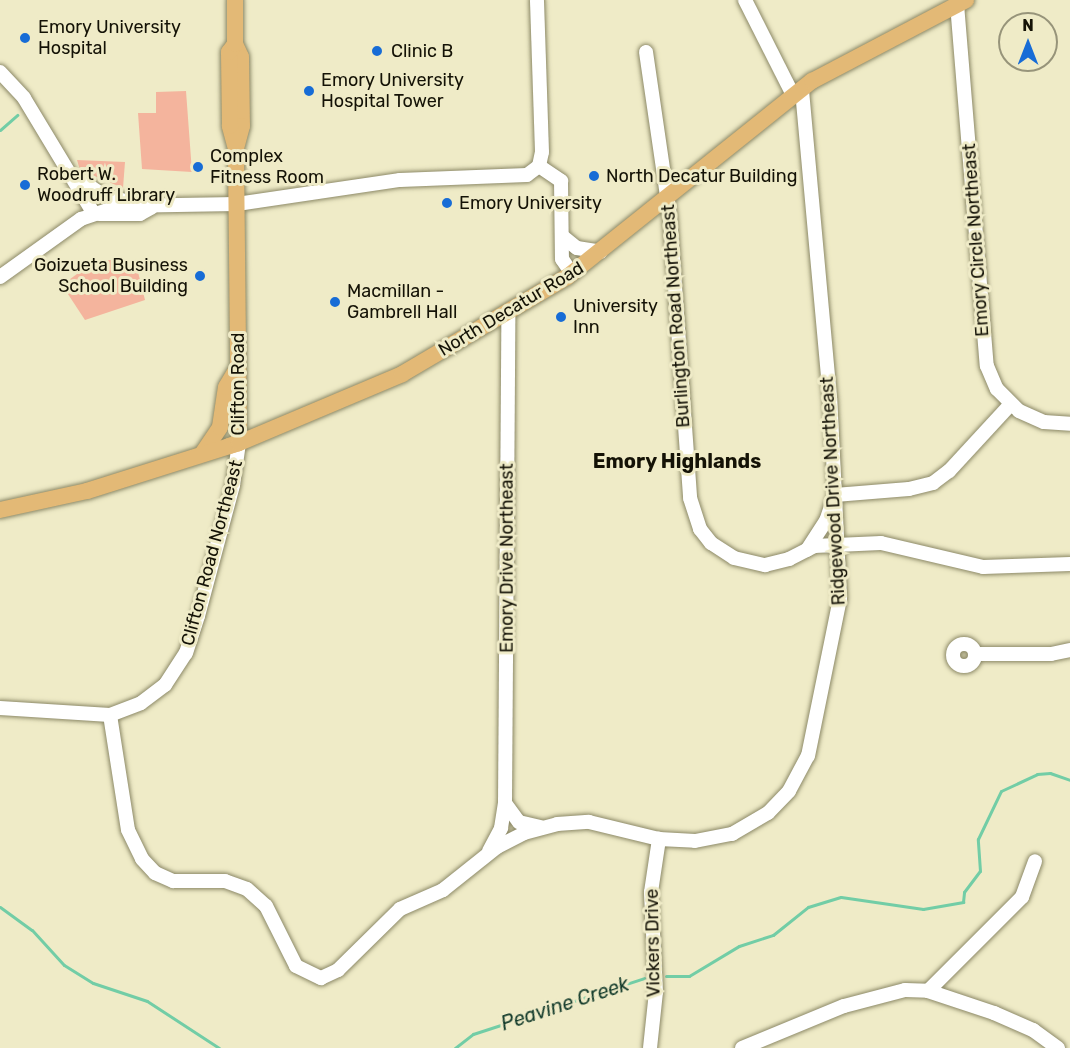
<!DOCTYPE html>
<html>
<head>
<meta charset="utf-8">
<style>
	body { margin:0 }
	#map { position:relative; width:1070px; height:1048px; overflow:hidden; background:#efebc7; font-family:Rubik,sans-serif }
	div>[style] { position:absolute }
	.green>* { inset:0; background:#f4b49d }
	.stream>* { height:3px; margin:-1.5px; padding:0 1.5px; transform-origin:1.5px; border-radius:1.5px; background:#72cda6 }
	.roads { filter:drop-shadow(0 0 2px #8c8967) drop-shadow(0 0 2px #8c8967) }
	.minor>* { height:14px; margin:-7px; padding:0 7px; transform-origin:7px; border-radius:7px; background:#fff }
	.minor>.ring { margin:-7px; padding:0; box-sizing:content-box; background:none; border:14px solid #fff; border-radius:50% }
	.major>* { height:16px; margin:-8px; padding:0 8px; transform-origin:8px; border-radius:8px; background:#e3b976 }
	.dots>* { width:16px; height:16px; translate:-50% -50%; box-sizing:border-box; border:3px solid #efebc7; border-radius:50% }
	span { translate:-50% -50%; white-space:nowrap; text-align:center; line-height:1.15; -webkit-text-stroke:6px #efebc7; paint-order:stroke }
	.poi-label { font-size:18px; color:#141206 }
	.left { translate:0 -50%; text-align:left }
	.right { translate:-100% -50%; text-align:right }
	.street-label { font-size:18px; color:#141206 }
	.neighbourhood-label { font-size:20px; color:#141206; font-weight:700 }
	.water-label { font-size:20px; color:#133b2b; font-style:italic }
	.north { position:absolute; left:998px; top:12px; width:60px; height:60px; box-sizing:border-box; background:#efebc7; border:2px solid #97947a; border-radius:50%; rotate:0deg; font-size:16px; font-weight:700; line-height:24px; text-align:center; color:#141206 }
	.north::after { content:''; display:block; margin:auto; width:21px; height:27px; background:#176cd6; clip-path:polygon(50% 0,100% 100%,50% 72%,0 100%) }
</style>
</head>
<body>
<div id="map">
	<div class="green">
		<i style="clip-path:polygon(186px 91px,192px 172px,142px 169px,138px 113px,156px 113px,156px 92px)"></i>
		<i style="clip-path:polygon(77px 160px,125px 162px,123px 188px,80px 170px)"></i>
		<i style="clip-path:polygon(96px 260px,135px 260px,145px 300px,85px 320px,62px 285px)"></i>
	</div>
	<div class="stream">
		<i style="left:0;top:130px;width:23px;rotate:-41deg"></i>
		<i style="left:0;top:907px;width:39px;rotate:36deg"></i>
		<i style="left:32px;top:930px;width:47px;rotate:47.6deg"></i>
		<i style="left:64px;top:965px;width:34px;rotate:32deg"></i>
		<i style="left:93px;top:983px;width:57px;rotate:18.4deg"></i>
		<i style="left:147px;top:1001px;width:86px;rotate:33.1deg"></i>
		<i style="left:666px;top:976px;width:23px"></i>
		<i style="left:689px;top:976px;width:58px;rotate:-31deg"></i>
		<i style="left:739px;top:946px;width:36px;rotate:-18deg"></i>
		<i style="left:773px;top:935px;width:45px;rotate:-38.7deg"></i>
		<i style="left:808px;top:907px;width:34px;rotate:-17deg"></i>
		<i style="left:841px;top:897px;width:83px;rotate:8.3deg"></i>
		<i style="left:923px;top:909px;width:41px;rotate:-9.9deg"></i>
		<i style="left:963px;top:902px;width:10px;rotate:-84deg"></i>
		<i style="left:964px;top:892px;width:26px;rotate:-53deg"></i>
		<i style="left:980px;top:871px;width:32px;rotate:-94deg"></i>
		<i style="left:978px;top:839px;width:53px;rotate:-64.4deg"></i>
		<i style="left:1001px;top:791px;width:40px;rotate:-25deg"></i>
		<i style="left:1037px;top:774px;width:13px;rotate:-4deg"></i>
		<i style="left:1050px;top:773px;width:21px;rotate:19deg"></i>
		<i style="left:455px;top:1048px;width:23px;rotate:-38deg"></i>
		<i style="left:473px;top:1034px;width:180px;rotate:-18.1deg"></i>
	</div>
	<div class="roads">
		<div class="minor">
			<i style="left:745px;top:0;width:106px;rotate:63.2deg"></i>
			<i style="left:957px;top:4px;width:363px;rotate:85.3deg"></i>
			<i style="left:987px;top:366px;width:25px;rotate:67deg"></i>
			<i style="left:997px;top:389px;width:31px;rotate:45deg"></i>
			<i style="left:1019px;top:411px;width:27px;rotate:24deg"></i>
			<i style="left:1044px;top:422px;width:26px;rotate:4deg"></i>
			<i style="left:646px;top:52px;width:167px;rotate:81.7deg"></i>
			<i style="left:670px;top:217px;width:282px;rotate:85.9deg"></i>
			<i style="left:690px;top:498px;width:33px;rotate:72deg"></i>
			<i style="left:700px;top:529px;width:18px;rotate:52deg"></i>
			<i style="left:711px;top:543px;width:27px;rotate:33deg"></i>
			<i style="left:734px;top:558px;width:32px;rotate:13deg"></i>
			<i style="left:765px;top:565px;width:25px;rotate:-14deg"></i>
			<i style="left:789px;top:559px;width:28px;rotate:-27deg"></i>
			<i style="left:814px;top:546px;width:67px;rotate:-2.6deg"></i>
			<i style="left:881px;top:543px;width:105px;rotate:13.2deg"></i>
			<i style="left:983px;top:567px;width:87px;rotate:-2deg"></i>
			<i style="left:0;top:72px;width:35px;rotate:47deg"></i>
			<i style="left:24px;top:98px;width:135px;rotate:58.9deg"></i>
			<i style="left:539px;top:166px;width:27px;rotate:34deg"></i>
			<i style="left:561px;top:181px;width:78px;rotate:89.3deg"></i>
			<i style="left:562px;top:259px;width:18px;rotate:56deg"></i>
			<i style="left:79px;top:179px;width:29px;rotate:34deg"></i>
			<i style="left:103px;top:195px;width:24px;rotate:15deg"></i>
			<i style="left:99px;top:214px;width:41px"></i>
			<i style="left:140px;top:214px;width:13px;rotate:-29deg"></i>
			<i style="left:562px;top:236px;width:19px;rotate:39deg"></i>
			<i style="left:577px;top:248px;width:24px;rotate:9deg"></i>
			<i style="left:0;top:277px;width:100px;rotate:-35.6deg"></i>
			<i style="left:81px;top:219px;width:39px;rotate:-19deg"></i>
			<i style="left:118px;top:206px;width:119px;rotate:-1deg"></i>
			<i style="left:237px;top:204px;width:165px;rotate:-8.4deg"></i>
			<i style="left:400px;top:180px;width:127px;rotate:-2.3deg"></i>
			<i style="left:527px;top:175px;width:15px;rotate:-37deg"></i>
			<i style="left:539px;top:166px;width:14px;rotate:-78deg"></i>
			<i style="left:542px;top:152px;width:152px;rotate:-91.9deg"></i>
			<i style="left:807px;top:550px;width:35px;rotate:-57deg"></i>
			<i style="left:826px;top:521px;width:28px;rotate:-71deg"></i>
			<i style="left:835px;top:495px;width:74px;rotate:-4.6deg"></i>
			<i style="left:909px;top:489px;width:25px;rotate:-14deg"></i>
			<i style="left:933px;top:483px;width:20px;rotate:-37deg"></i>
			<i style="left:949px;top:471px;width:90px;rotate:-47.3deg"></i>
			<i class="ring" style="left:953px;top:644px;width:8px;height:8px"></i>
			<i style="left:975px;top:654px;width:76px"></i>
			<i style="left:1051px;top:654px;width:19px;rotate:-12deg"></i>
			<i style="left:0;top:708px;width:110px;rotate:3.6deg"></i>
			<i style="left:110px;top:715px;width:33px;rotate:-21deg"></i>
			<i style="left:141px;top:703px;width:30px;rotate:-37deg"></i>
			<i style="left:165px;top:685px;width:38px;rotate:-57deg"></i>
			<i style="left:186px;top:653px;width:39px;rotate:-72deg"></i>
			<i style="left:198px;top:616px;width:136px;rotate:-75deg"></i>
			<i style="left:233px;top:485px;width:42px;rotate:-81.9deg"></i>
			<i style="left:110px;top:715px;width:116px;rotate:81.1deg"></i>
			<i style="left:128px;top:830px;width:32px;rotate:64deg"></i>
			<i style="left:142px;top:859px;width:19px;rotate:47deg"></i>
			<i style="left:155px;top:873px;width:20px;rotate:24deg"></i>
			<i style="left:173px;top:881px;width:52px"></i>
			<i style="left:225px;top:881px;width:23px;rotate:20deg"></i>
			<i style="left:247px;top:889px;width:25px;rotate:42deg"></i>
			<i style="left:266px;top:906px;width:67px;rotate:63.4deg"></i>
			<i style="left:296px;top:966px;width:28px;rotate:26deg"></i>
			<i style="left:321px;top:978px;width:19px;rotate:-25deg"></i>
			<i style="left:338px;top:970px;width:87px;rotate:-44.5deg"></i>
			<i style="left:400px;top:909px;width:47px;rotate:-23.8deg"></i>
			<i style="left:443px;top:890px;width:69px;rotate:-38.5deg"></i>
			<i style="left:497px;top:847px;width:30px;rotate:-27deg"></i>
			<i style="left:524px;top:833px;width:34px;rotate:-15deg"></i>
			<i style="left:557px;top:824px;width:32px;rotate:-4deg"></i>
			<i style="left:589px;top:822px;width:72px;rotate:13.7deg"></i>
			<i style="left:659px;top:839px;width:36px;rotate:3deg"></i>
			<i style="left:695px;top:841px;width:38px;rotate:-11deg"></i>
			<i style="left:732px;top:834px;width:42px;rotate:-30.3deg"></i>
			<i style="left:768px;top:813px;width:30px;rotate:-46deg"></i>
			<i style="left:789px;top:791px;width:40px;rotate:-62deg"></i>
			<i style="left:808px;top:756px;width:160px;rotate:-78.5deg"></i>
			<i style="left:840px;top:599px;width:201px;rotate:-92.8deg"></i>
			<i style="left:830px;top:398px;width:310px;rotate:-95.2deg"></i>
			<i style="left:505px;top:803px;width:24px;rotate:54deg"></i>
			<i style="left:519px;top:822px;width:22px;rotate:13deg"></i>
			<i style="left:489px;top:851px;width:26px;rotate:-62deg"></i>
			<i style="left:501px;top:828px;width:25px;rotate:-81deg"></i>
			<i style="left:505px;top:803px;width:489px;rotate:-89.6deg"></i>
			<i style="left:928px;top:991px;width:133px;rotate:-45deg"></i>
			<i style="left:1022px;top:897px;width:38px;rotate:-70deg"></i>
			<i style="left:650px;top:1048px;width:56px;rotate:-83.9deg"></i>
			<i style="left:656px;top:992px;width:100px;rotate:-92.9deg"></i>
			<i style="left:651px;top:892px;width:54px;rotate:-81.4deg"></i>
			<i style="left:742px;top:1048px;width:110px;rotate:-22.4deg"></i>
			<i style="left:844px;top:1006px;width:63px;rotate:-14.7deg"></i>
			<i style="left:905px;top:990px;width:23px;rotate:2deg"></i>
			<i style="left:928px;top:991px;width:70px;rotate:18.4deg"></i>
			<i style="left:994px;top:1013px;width:43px;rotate:23.6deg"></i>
			<i style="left:1033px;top:1030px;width:31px;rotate:36deg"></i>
		</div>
		<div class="major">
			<i style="left:235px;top:44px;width:14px;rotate:65deg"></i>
			<i style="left:241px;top:57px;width:69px;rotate:89.2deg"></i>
			<i style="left:242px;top:126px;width:24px;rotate:105deg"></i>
			<i style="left:229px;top:446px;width:10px;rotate:-17deg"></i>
			<i style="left:239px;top:443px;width:294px;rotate:-90.6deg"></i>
			<i style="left:236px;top:149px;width:24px;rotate:-105deg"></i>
			<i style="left:230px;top:126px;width:74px;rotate:-90.8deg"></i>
			<i style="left:229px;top:52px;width:10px;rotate:-53deg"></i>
			<i style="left:235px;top:44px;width:44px;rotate:-90deg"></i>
			<i style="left:202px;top:454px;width:32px;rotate:-56deg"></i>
			<i style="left:220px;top:427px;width:40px;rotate:-81.5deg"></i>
			<i style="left:226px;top:387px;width:23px;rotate:-59deg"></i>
			<i style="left:0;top:510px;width:89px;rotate:-12.3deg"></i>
			<i style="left:87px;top:491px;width:159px;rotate:-17.5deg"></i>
			<i style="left:239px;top:443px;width:177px;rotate:-22.9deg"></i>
			<i style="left:402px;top:374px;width:191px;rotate:-30.5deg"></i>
			<i style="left:567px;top:277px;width:314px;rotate:-38.7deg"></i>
			<i style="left:812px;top:81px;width:174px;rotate:-27.7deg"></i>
		</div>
	</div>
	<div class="dots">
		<i style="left:25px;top:38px;background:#176cd6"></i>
		<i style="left:377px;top:51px;background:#176cd6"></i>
		<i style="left:309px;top:91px;background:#176cd6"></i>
		<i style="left:198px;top:167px;background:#176cd6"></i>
		<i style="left:594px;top:176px;background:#176cd6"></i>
		<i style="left:25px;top:185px;background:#176cd6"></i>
		<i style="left:447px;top:203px;background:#176cd6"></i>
		<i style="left:200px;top:276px;background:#176cd6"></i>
		<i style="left:335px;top:302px;background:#176cd6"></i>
		<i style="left:561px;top:317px;background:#176cd6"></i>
	</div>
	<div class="poi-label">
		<span class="left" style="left:38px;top:38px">Emory University<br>Hospital</span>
		<span class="left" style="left:391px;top:51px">Clinic B</span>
		<span class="left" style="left:321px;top:91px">Emory University<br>Hospital Tower</span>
		<span class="left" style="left:210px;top:167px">Complex<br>Fitness Room</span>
		<span class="left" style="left:37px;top:185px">Robert W.<br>Woodruff Library</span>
		<span class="left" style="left:606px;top:176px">North Decatur Building</span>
		<span class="left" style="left:459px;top:203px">Emory University</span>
		<span class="right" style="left:188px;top:276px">Goizueta Business<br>School Building</span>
		<span class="left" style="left:347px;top:302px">Macmillan -<br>Gambrell Hall</span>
		<span class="left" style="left:573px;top:317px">University<br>Inn</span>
	</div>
	<div class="street-label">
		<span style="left:976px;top:240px;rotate:-94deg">Emory Circle Northeast</span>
		<span style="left:511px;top:309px;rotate:-31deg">North Decatur Road</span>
		<span style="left:676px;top:316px;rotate:-94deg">Burlington Road Northeast</span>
		<span style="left:238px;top:384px;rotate:-90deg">Clifton Road</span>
		<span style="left:833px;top:491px;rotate:-93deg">Ridgewood Drive Northeast</span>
		<span style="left:212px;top:553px;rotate:-75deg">Clifton Road Northeast</span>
		<span style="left:507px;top:558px;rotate:-90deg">Emory Drive Northeast</span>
		<span style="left:653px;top:943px;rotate:-91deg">Vickers Drive</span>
	</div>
	<div class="neighbourhood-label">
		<span style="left:677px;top:461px">Emory Highlands</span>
	</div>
	<div class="water-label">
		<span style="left:565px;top:1004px;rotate:-18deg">Peavine Creek</span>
	</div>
	<div class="north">N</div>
</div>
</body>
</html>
